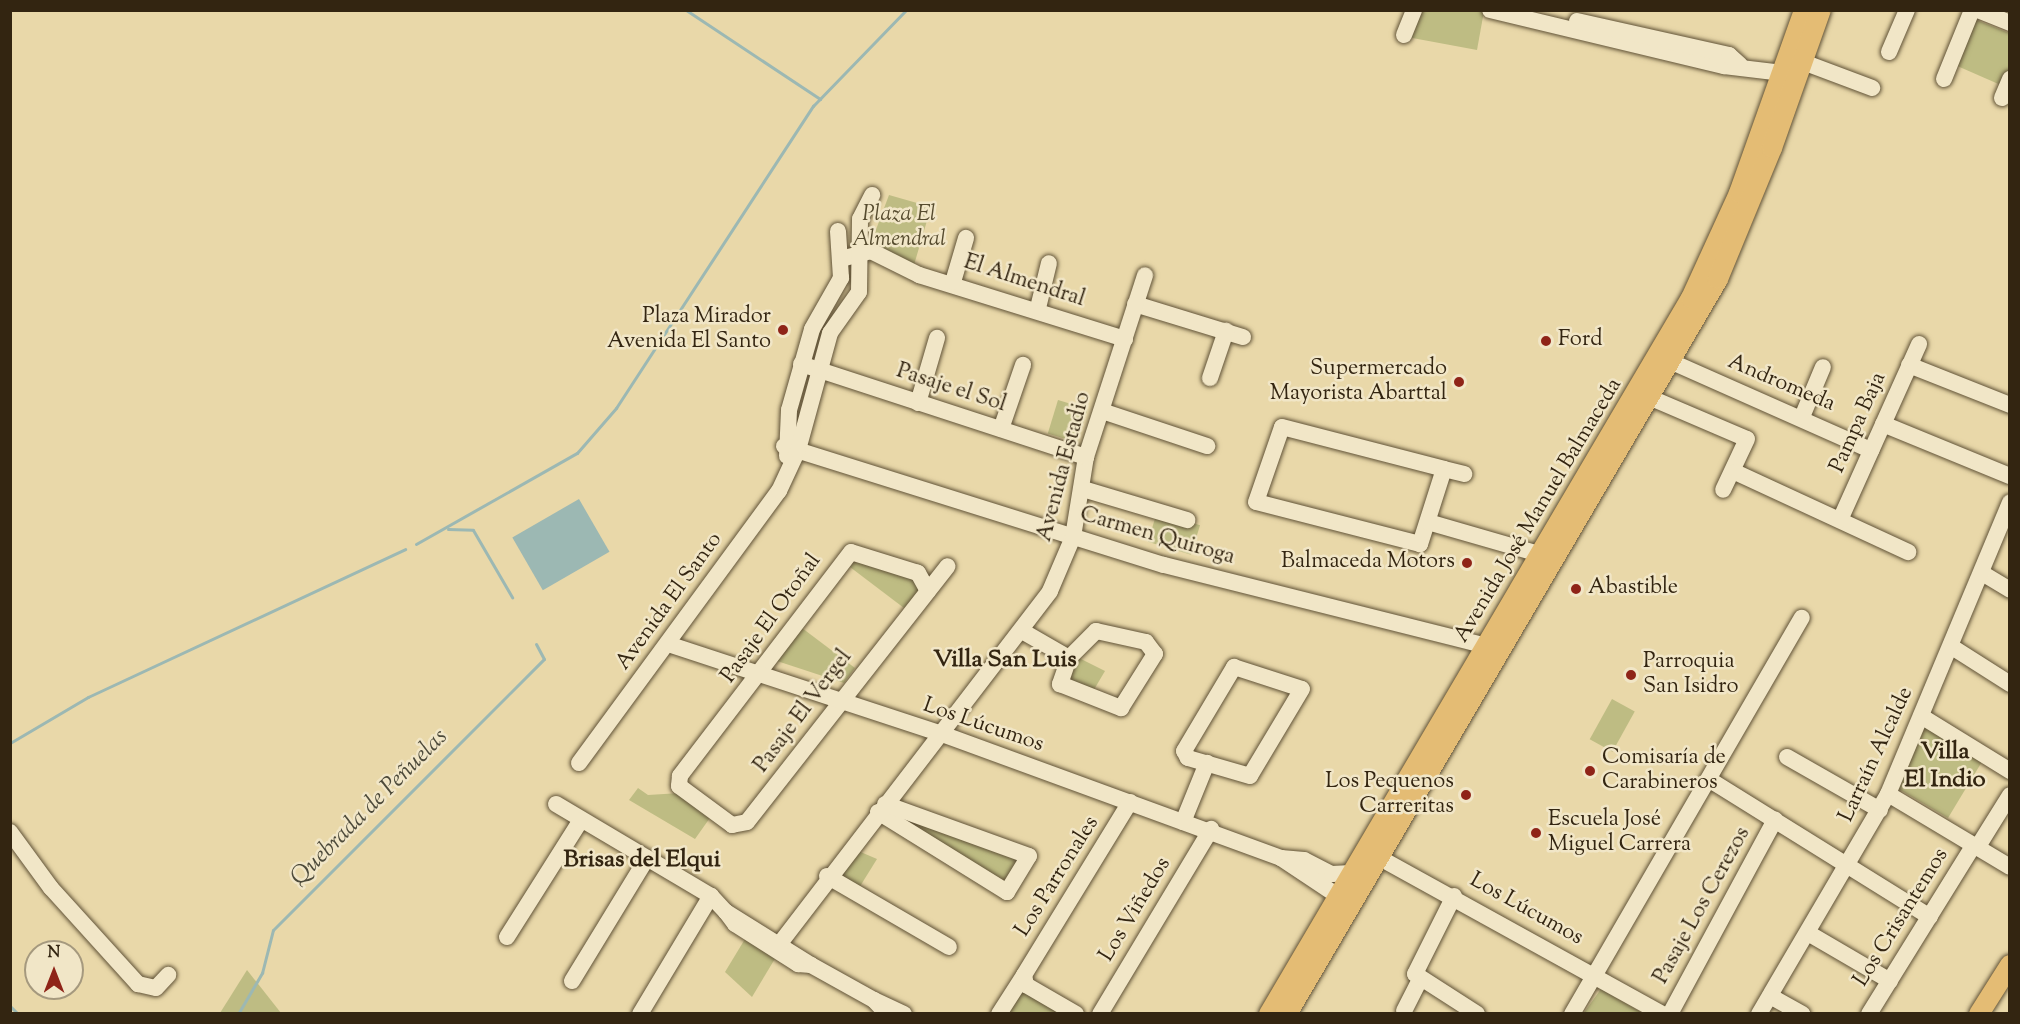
<!DOCTYPE html>
<html>
<head>
<meta charset="utf-8">
<style>
	body { margin:0 }
	#map { position:relative; width:2020px; height:1024px; overflow:hidden; background:#e9d8a9; font-family:"Sorts Mill Goudy",serif }
	div>[style] { position:absolute }
	.green>* { inset:0; background:#bebc83; transform-origin:0 0 }
	.water>* { inset:0; background:#9cb8b3; transform-origin:0 0 }
	.stream>* { height:3px; margin:-1.5px; padding:0 1.5px; transform-origin:1.5px; border-radius:1.5px; background:#9cb8b3 }
	.roads { filter:drop-shadow(0 0 2px #605237) drop-shadow(0 0 2px #605237) }
	.minor>* { height:16px; margin:-8px; padding:0 8px; transform-origin:8px; border-radius:8px; background:#f1e6c7 }
	.major>* { height:20px; margin:-10px; padding:0 10px; transform-origin:10px; border-radius:10px; background:#e4bc74 }
	.dots>* { width:16px; height:16px; translate:-50% -50%; box-sizing:border-box; border:3px solid #f1e6c7; border-radius:50% }
	span { translate:-50% -50%; white-space:nowrap; text-align:center; line-height:1.15; -webkit-text-stroke:5px #f1e6c7; paint-order:stroke }
	.park-label { font-size:22px; color:#564b2e; font-style:italic }
	.street-label { font-size:22px; color:#332511 }
	.poi-label { font-size:22px; color:#332511 }
	.right { translate:-100% -50%; text-align:right }
	.left { translate:0 -50%; text-align:left }
	.neighbourhood-label { font-size:24px; color:#332511; font-weight:700 }
	.water-label { font-size:24px; color:#4d4a3a; font-style:italic }
	.frame { position:absolute; inset:0; border:12px solid #332511; pointer-events:none }
	.north { position:absolute; left:24px; top:940px; width:60px; height:60px; box-sizing:border-box; background:#f1e6c7; border:2px solid #a5997e; border-radius:50%; rotate:0deg; font-size:16px; font-weight:700; line-height:24px; text-align:center; color:#332511 }
	.north::after { content:''; display:block; margin:auto; width:21px; height:27px; background:#8f2418; clip-path:polygon(50% 0,100% 100%,50% 72%,0 100%) }
</style>
</head>
<body>
<div id="map">
	<div class="green">
		<i style="clip-path:polygon(1418px 11px,1484px 11px,1477px 50px,1407px 37px)"></i>
		<i style="clip-path:polygon(1974px 19px,2009px 33px,2009px 70px,2003px 86px,1955px 65px)"></i>
		<i style="clip-path:polygon(889px 195px,931px 207px,914px 265px,871px 243px)"></i>
		<i style="left:1058px;top:400px;width:31px;height:35px;rotate:17deg"></i>
		<i style="left:1157px;top:512px;width:45px;height:31px;rotate:17deg"></i>
		<i style="clip-path:polygon(852px 557px,917px 577px,922px 588px,904px 608px,846px 564px)"></i>
		<i style="clip-path:polygon(802px 628px,855px 668px,844px 683px,777px 661px)"></i>
		<i style="clip-path:polygon(1079px 658px,1105px 671px,1092px 693px,1064px 680px)"></i>
		<i style="left:1612px;top:699px;width:26px;height:46px;rotate:29deg"></i>
		<i style="clip-path:polygon(1925px 723px,1983px 760px,1948px 818px,1897px 788px)"></i>
		<i style="clip-path:polygon(638px 788px,648px 795px,680px 793px,712px 815px,695px 839px,629px 800px)"></i>
		<i style="clip-path:polygon(892px 812px,1020px 858px,1005px 885px)"></i>
		<i style="clip-path:polygon(856px 850px,877px 859px,859px 888px,835px 876px)"></i>
		<i style="clip-path:polygon(745px 939px,776px 957px,752px 997px,725px 972px)"></i>
		<i style="clip-path:polygon(247px 970px,281px 1013px,220px 1013px)"></i>
		<i style="clip-path:polygon(1601px 989px,1644px 1014px,1583px 1014px)"></i>
		<i style="clip-path:polygon(1020px 990px,1061px 1014px,1004px 1014px)"></i>
	</div>
	<div class="water">
		<i style="left:579px;top:499px;width:61px;height:77px;rotate:60deg"></i>
	</div>
	<div class="stream">
		<i style="left:686px;top:10px;width:161px;rotate:33.6deg"></i>
		<i style="left:448px;top:529px;width:25px;rotate:2deg"></i>
		<i style="left:473px;top:530px;width:78px;rotate:59.8deg"></i>
		<i style="left:416px;top:544px;width:185px;rotate:-29.5deg"></i>
		<i style="left:577px;top:453px;width:60px;rotate:-49.1deg"></i>
		<i style="left:616px;top:408px;width:361px;rotate:-56.9deg"></i>
		<i style="left:813px;top:106px;width:134px;rotate:-45.9deg"></i>
		<i style="left:10px;top:743px;width:91px;rotate:-30.5deg"></i>
		<i style="left:88px;top:697px;width:350px;rotate:-25deg"></i>
		<i style="left:10px;top:1006px;width:11px;rotate:45deg"></i>
		<i style="left:238px;top:1014px;width:48px;rotate:-59.7deg"></i>
		<i style="left:262px;top:973px;width:44px;rotate:-75.7deg"></i>
		<i style="left:273px;top:930px;width:383px;rotate:-45deg"></i>
		<i style="left:544px;top:659px;width:17px;rotate:-118deg"></i>
	</div>
	<div class="roads">
		<div class="minor">
			<i style="left:1490px;top:10px;width:241px;rotate:13.5deg"></i>
			<i style="left:1724px;top:66px;width:59px;rotate:6.8deg"></i>
			<i style="left:1978px;top:10px;width:35px;rotate:22deg"></i>
			<i style="left:1577px;top:21px;width:156px;rotate:12.6deg"></i>
			<i style="left:1729px;top:55px;width:15px;rotate:42deg"></i>
			<i style="left:1404px;top:35px;width:27px;rotate:-68deg"></i>
			<i style="left:1889px;top:52px;width:46px;rotate:-66.8deg"></i>
			<i style="left:1803px;top:62px;width:74px;rotate:20.6deg"></i>
			<i style="left:1944px;top:79px;width:74px;rotate:-67.9deg"></i>
			<i style="left:2002px;top:98px;width:21px;rotate:-67deg"></i>
			<i style="left:841px;top:259px;width:31px;rotate:-15deg"></i>
			<i style="left:871px;top:251px;width:54px;rotate:26.6deg"></i>
			<i style="left:919px;top:275px;width:216px;rotate:17.3deg"></i>
			<i style="left:953px;top:282px;width:46px;rotate:-73.5deg"></i>
			<i style="left:1135px;top:304px;width:113px;rotate:17deg"></i>
			<i style="left:1038px;top:308px;width:46px;rotate:-76.3deg"></i>
			<i style="left:1672px;top:362px;width:218px;rotate:23.9deg"></i>
			<i style="left:801px;top:364px;width:300px;rotate:18.1deg"></i>
			<i style="left:1909px;top:365px;width:109px;rotate:21.6deg"></i>
			<i style="left:1210px;top:378px;width:50px;rotate:-71.2deg"></i>
			<i style="left:1651px;top:398px;width:104px;rotate:23.1deg"></i>
			<i style="left:1747px;top:439px;width:56px;rotate:115.2deg"></i>
			<i style="left:918px;top:403px;width:68px;rotate:-73.7deg"></i>
			<i style="left:1102px;top:411px;width:111px;rotate:18.4deg"></i>
			<i style="left:1802px;top:417px;width:54px;rotate:-67.2deg"></i>
			<i style="left:1883px;top:424px;width:137px;rotate:22.3deg"></i>
			<i style="left:1001px;top:429px;width:68px;rotate:-71deg"></i>
			<i style="left:784px;top:446px;width:398px;rotate:17.4deg"></i>
			<i style="left:1164px;top:565px;width:332px;rotate:14.1deg"></i>
			<i style="left:787px;top:456px;width:46px;rotate:-87.5deg"></i>
			<i style="left:789px;top:410px;width:84px;rotate:-74.1deg"></i>
			<i style="left:812px;top:329px;width:59px;rotate:-60.4deg"></i>
			<i style="left:841px;top:278px;width:47px;rotate:-93.7deg"></i>
			<i style="left:1444px;top:469px;width:79px;rotate:107.7deg"></i>
			<i style="left:1420px;top:544px;width:169px;rotate:-165.6deg"></i>
			<i style="left:1256px;top:502px;width:79px;rotate:-70.9deg"></i>
			<i style="left:1282px;top:427px;width:167px;rotate:14.5deg"></i>
			<i style="left:1444px;top:469px;width:21px;rotate:14deg"></i>
			<i style="left:1735px;top:472px;width:191px;rotate:24.8deg"></i>
			<i style="left:1083px;top:489px;width:109px;rotate:16.6deg"></i>
			<i style="left:1840px;top:520px;width:193px;rotate:-65.8deg"></i>
			<i style="left:1428px;top:522px;width:116px;rotate:16.1deg"></i>
			<i style="left:1982px;top:573px;width:33px;rotate:31deg"></i>
			<i style="left:928px;top:591px;width:21px;rotate:-119deg"></i>
			<i style="left:918px;top:573px;width:70px;rotate:-162.6deg"></i>
			<i style="left:851px;top:552px;width:282px;rotate:127.4deg"></i>
			<i style="left:680px;top:776px;width:10px;rotate:96deg"></i>
			<i style="left:679px;top:786px;width:66px;rotate:36.3deg"></i>
			<i style="left:732px;top:825px;width:15px;rotate:-11deg"></i>
			<i style="left:747px;top:822px;width:325px;rotate:-51.9deg"></i>
			<i style="left:1022px;top:631px;width:54px;rotate:29.9deg"></i>
			<i style="left:1069px;top:658px;width:28px;rotate:109deg"></i>
			<i style="left:1060px;top:684px;width:66px;rotate:21.5deg"></i>
			<i style="left:1121px;top:708px;width:64px;rotate:-57.8deg"></i>
			<i style="left:1155px;top:654px;width:15px;rotate:-127deg"></i>
			<i style="left:1146px;top:642px;width:51px;rotate:-167.6deg"></i>
			<i style="left:1096px;top:631px;width:38px;rotate:135deg"></i>
			<i style="left:668px;top:644px;width:288px;rotate:18.2deg"></i>
			<i style="left:942px;top:734px;width:361px;rotate:20.1deg"></i>
			<i style="left:1281px;top:858px;width:23px;rotate:5deg"></i>
			<i style="left:1304px;top:860px;width:31px;rotate:27deg"></i>
			<i style="left:1332px;top:874px;width:19px;rotate:-3deg"></i>
			<i style="left:1952px;top:647px;width:69px;rotate:32.5deg"></i>
			<i style="left:1234px;top:667px;width:71px;rotate:17.9deg"></i>
			<i style="left:1302px;top:689px;width:101px;rotate:120.9deg"></i>
			<i style="left:1250px;top:776px;width:65px;rotate:-163.8deg"></i>
			<i style="left:1188px;top:758px;width:8px;rotate:-120deg"></i>
			<i style="left:1184px;top:751px;width:98px;rotate:-59.2deg"></i>
			<i style="left:1921px;top:716px;width:105px;rotate:31.7deg"></i>
			<i style="left:1787px;top:757px;width:107px;rotate:29.7deg"></i>
			<i style="left:579px;top:763px;width:338px;rotate:-53.7deg"></i>
			<i style="left:779px;top:491px;width:45px;rotate:-65.1deg"></i>
			<i style="left:798px;top:450px;width:121px;rotate:-74.7deg"></i>
			<i style="left:830px;top:333px;width:50px;rotate:-54.7deg"></i>
			<i style="left:859px;top:292px;width:73px;rotate:-89.2deg"></i>
			<i style="left:860px;top:219px;width:27px;rotate:-63deg"></i>
			<i style="left:1710px;top:780px;width:259px;rotate:31.9deg"></i>
			<i style="left:1888px;top:794px;width:142px;rotate:30.9deg"></i>
			<i style="left:556px;top:804px;width:180px;rotate:30.7deg"></i>
			<i style="left:711px;top:896px;width:22px;rotate:47deg"></i>
			<i style="left:878px;top:812px;width:152px;rotate:31.8deg"></i>
			<i style="left:1007px;top:892px;width:42px;rotate:-58.6deg"></i>
			<i style="left:1029px;top:856px;width:153px;rotate:-160.1deg"></i>
			<i style="left:1183px;top:822px;width:64px;rotate:-67.9deg"></i>
			<i style="left:10px;top:832px;width:69px;rotate:53.8deg"></i>
			<i style="left:51px;top:888px;width:130px;rotate:47.8deg"></i>
			<i style="left:138px;top:984px;width:18px;rotate:13deg"></i>
			<i style="left:156px;top:988px;width:18px;rotate:-47deg"></i>
			<i style="left:1977px;top:848px;width:62px;rotate:-58.1deg"></i>
			<i style="left:1369px;top:852px;width:335px;rotate:28.9deg"></i>
			<i style="left:1281px;top:858px;width:79px;rotate:33.7deg"></i>
			<i style="left:827px;top:876px;width:141px;rotate:30.2deg"></i>
			<i style="left:1454px;top:896px;width:87px;rotate:116.6deg"></i>
			<i style="left:1415px;top:974px;width:74px;rotate:32.8deg"></i>
			<i style="left:1808px;top:933px;width:95px;rotate:30.3deg"></i>
			<i style="left:507px;top:937px;width:138px;rotate:-57.7deg"></i>
			<i style="left:781px;top:942px;width:442px;rotate:-52.5deg"></i>
			<i style="left:1050px;top:591px;width:59px;rotate:-66.9deg"></i>
			<i style="left:1073px;top:537px;width:81px;rotate:-80.8deg"></i>
			<i style="left:1086px;top:457px;width:191px;rotate:-72deg"></i>
			<i style="left:811px;top:965px;width:100px;rotate:-148.1deg"></i>
			<i style="left:726px;top:912px;width:15px;rotate:53deg"></i>
			<i style="left:735px;top:924px;width:75px;rotate:32.4deg"></i>
			<i style="left:798px;top:964px;width:13px;rotate:4deg"></i>
			<i style="left:811px;top:965px;width:72px;rotate:29.1deg"></i>
			<i style="left:572px;top:981px;width:144px;rotate:-58.6deg"></i>
			<i style="left:1770px;top:996px;width:37px;rotate:29deg"></i>
			<i style="left:1404px;top:1011px;width:34px;rotate:-63deg"></i>
			<i style="left:640px;top:1014px;width:138px;rotate:-59deg"></i>
			<i style="left:887px;top:1014px;width:19px;rotate:-133deg"></i>
			<i style="left:874px;top:1000px;width:33px;rotate:25deg"></i>
			<i style="left:999px;top:1014px;width:46px;rotate:-57.3deg"></i>
			<i style="left:1076px;top:1014px;width:58px;rotate:-149.9deg"></i>
			<i style="left:1026px;top:985px;width:10px;rotate:-101deg"></i>
			<i style="left:1024px;top:975px;width:203px;rotate:-58.5deg"></i>
			<i style="left:1100px;top:1014px;width:216px;rotate:-59deg"></i>
			<i style="left:1572px;top:1014px;width:458px;rotate:-59.9deg"></i>
			<i style="left:1670px;top:1014px;width:221px;rotate:-61.6deg"></i>
			<i style="left:1759px;top:1014px;width:255px;rotate:-59.6deg"></i>
			<i style="left:1888px;top:794px;width:316px;rotate:-67.3deg"></i>
			<i style="left:1869px;top:1014px;width:198px;rotate:-58.2deg"></i>
		</div>
		<div class="major">
			<i style="left:1269px;top:1014px;width:831px;rotate:-59.49deg"></i>
			<i style="left:1691px;top:298px;width:115px;rotate:-65.4deg"></i>
			<i style="left:1739px;top:193px;width:194px;rotate:-70.4deg"></i>
			<i style="left:1287px;top:1014px;width:852px;rotate:-59.61deg"></i>
			<i style="left:1718px;top:279px;width:142px;rotate:-67.6deg"></i>
			<i style="left:1772px;top:148px;width:146px;rotate:-70.5deg"></i>
			<i style="left:1979px;top:1014px;width:58px;rotate:-57.7deg"></i>
		</div>
	</div>
	<div class="dots">
		<i style="left:783px;top:330px;background:#8f2418"></i>
		<i style="left:1546px;top:341px;background:#8f2418"></i>
		<i style="left:1459px;top:382px;background:#8f2418"></i>
		<i style="left:1467px;top:563px;background:#8f2418"></i>
		<i style="left:1576px;top:589px;background:#8f2418"></i>
		<i style="left:1631px;top:675px;background:#8f2418"></i>
		<i style="left:1590px;top:771px;background:#8f2418"></i>
		<i style="left:1466px;top:795px;background:#8f2418"></i>
		<i style="left:1536px;top:833px;background:#8f2418"></i>
	</div>
	<div class="park-label">
		<span style="left:899px;top:228px">Plaza El<br>Almendral</span>
	</div>
	<div class="street-label">
		<span style="left:1024px;top:282px;rotate:18deg">El Almendral</span>
		<span style="left:1781px;top:384px;rotate:23deg">Andromeda</span>
		<span style="left:951px;top:389px;rotate:18deg">Pasaje el Sol</span>
		<span style="left:1859px;top:423px;rotate:-66deg">Pampa Baja</span>
		<span style="left:1065px;top:467px;rotate:-75deg">Avenida Estadio</span>
		<span style="left:1539px;top:511px;rotate:-59deg">Avenida José Manuel Balmaceda</span>
		<span style="left:1157px;top:537px;rotate:16deg">Carmen Quiroga</span>
		<span style="left:670px;top:602px;rotate:-54deg">Avenida El Santo</span>
		<span style="left:772px;top:619px;rotate:-54deg">Pasaje El Otoñal</span>
		<span style="left:804px;top:712px;rotate:-53deg">Pasaje El Vergel</span>
		<span style="left:983px;top:726px;rotate:19deg">Los Lúcumos</span>
		<span style="left:1877px;top:755px;rotate:-65deg">Larraín Alcalde</span>
		<span style="left:1058px;top:877px;rotate:-58deg">Los Parronales</span>
		<span style="left:1703px;top:906px;rotate:-61deg">Pasaje Los Cerezos</span>
		<span style="left:1136px;top:910px;rotate:-59deg">Los Viñedos</span>
		<span style="left:1526px;top:910px;rotate:29deg">Los Lúcumos</span>
		<span style="left:1902px;top:918px;rotate:-58deg">Los Crisantemos</span>
	</div>
	<div class="poi-label">
		<span class="right" style="left:771px;top:330px">Plaza Mirador<br>Avenida El Santo</span>
		<span class="left" style="left:1558px;top:341px">Ford</span>
		<span class="right" style="left:1447px;top:382px">Supermercado<br>Mayorista Abarttal</span>
		<span class="right" style="left:1455px;top:563px">Balmaceda Motors</span>
		<span class="left" style="left:1588px;top:589px">Abastible</span>
		<span class="left" style="left:1643px;top:675px">Parroquia<br>San Isidro</span>
		<span class="left" style="left:1602px;top:771px">Comisaría de<br>Carabineros</span>
		<span class="right" style="left:1454px;top:795px">Los Pequenos<br>Carreritas</span>
		<span class="left" style="left:1548px;top:833px">Escuela José<br>Miguel Carrera</span>
	</div>
	<div class="neighbourhood-label">
		<span style="left:1005px;top:661px">Villa San Luis</span>
		<span style="left:1945px;top:767px">Villa<br>El Indio</span>
		<span style="left:642px;top:861px">Brisas del Elqui</span>
	</div>
	<div class="water-label">
		<span style="left:370px;top:808px;rotate:-45deg">Quebrada de Peñuelas</span>
	</div>
	<div class="frame"></div>
	<div class="north">N</div>
</div>
</body>
</html>
